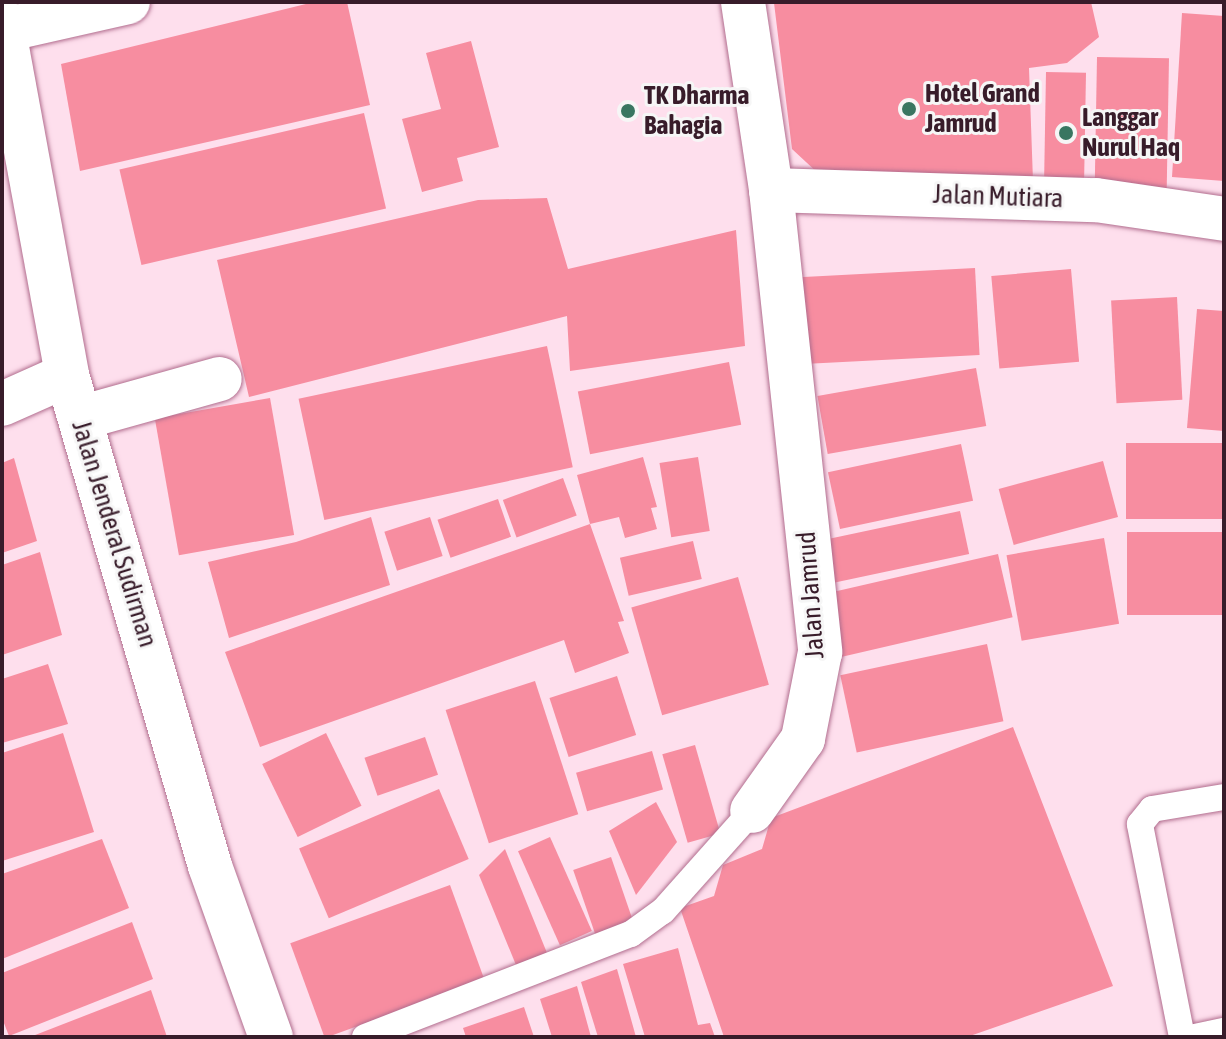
<!DOCTYPE html>
<html>
<head>
<meta charset="utf-8">
<style>
	body { margin:0 }
	#map { position:relative; width:1226px; height:1039px; overflow:hidden; background:#fedfed; font-family:"Asap Condensed",sans-serif }
	div>[style] { position:absolute }
	.building>* { inset:0; background:#f78da0; transform-origin:0 0 }
	.roads { filter:drop-shadow(0 0 2px #b16d8e) drop-shadow(0 0 2px #b16d8e) }
	.lane>* { height:26px; margin:-13px; padding:0 13px; transform-origin:13px; border-radius:13px; background:#fff }
	.street>* { height:44px; margin:-22px; padding:0 22px; transform-origin:22px; border-radius:22px; background:#fff }
	.secondary>* { height:44px; margin:-22px; padding:0 22px; transform-origin:22px; border-radius:22px; background:#fff }
	.dots>* { width:22px; height:22px; translate:-50% -50%; box-sizing:border-box; border:4px solid #f6f6f6; border-radius:50% }
	span { translate:-50% -50%; white-space:nowrap; text-align:center; line-height:1.15; -webkit-text-stroke:6px #f6f6f6; paint-order:stroke }
	.poi-label { font-size:26px; color:#381c2a; font-weight:700 }
	.left { translate:0 -50%; text-align:left }
	.street-label { font-size:26px; color:#381c2a }
	.frame { position:absolute; inset:0; border:4px solid #381c2a; pointer-events:none }
</style>
</head>
<body>
<div id="map">
	<div class="building">
		<i style="clip-path:polygon(314px 2px,347px 2px,370px 105px,80px 171px,61px 64px)"></i>
		<i style="clip-path:polygon(1091px 2px,1099px 37px,1067px 63px,1029px 68px,1033px 181px,834px 188px,792px 149px,774px 3px)"></i>
		<i style="clip-path:polygon(1182px 13px,1224px 16px,1224px 181px,1172px 177px)"></i>
		<i style="clip-path:polygon(471px 41px,499px 147px,457px 158px,463px 181px,422px 192px,402px 119px,441px 109px,426px 53px)"></i>
		<i style="left:1097px;top:57px;width:72px;height:139px;rotate:1deg"></i>
		<i style="left:1046px;top:72px;width:40px;height:122px;rotate:1deg"></i>
		<i style="left:364px;top:113px;width:98px;height:251px;rotate:77deg"></i>
		<i style="clip-path:polygon(547px 198px,568px 269px,736px 230px,745px 346px,570px 371px,567px 316px,249px 397px,217px 260px,478px 200px)"></i>
		<i style="left:975px;top:268px;width:87px;height:181px;rotate:87deg"></i>
		<i style="left:1071px;top:269px;width:93px;height:80px;rotate:85deg"></i>
		<i style="left:1177px;top:297px;width:103px;height:66px;rotate:87deg"></i>
		<i style="clip-path:polygon(1197px 309px,1224px 311px,1224px 431px,1187px 428px)"></i>
		<i style="left:547px;top:346px;width:124px;height:254px;rotate:78deg"></i>
		<i style="left:729px;top:362px;width:64px;height:154px;rotate:79deg"></i>
		<i style="left:976px;top:368px;width:59px;height:161px;rotate:80deg"></i>
		<i style="left:270px;top:398px;width:139px;height:117px;rotate:80deg"></i>
		<i style="left:1224px;top:443px;width:76px;height:98px;rotate:90deg"></i>
		<i style="left:961px;top:444px;width:58px;height:136px;rotate:78deg"></i>
		<i style="clip-path:polygon(643px 457px,657px 507px,651px 508px,657px 529px,625px 538px,619px 517px,590px 524px,577px 475px)"></i>
		<i style="left:698px;top:457px;width:75px;height:39px;rotate:81deg"></i>
		<i style="clip-path:polygon(14px 458px,37px 541px,2px 553px,2px 463px)"></i>
		<i style="left:1103px;top:461px;width:58px;height:108px;rotate:75deg"></i>
		<i style="left:563px;top:478px;width:40px;height:64px;rotate:70deg"></i>
		<i style="left:498px;top:499px;width:40px;height:64px;rotate:71deg"></i>
		<i style="left:960px;top:511px;width:44px;height:142px;rotate:78deg"></i>
		<i style="clip-path:polygon(371px 517px,390px 585px,229px 638px,208px 562px,296px 542px)"></i>
		<i style="left:430px;top:517px;width:41px;height:48px;rotate:72deg"></i>
		<i style="clip-path:polygon(590px 524px,624px 621px,618px 622px,629px 653px,575px 673px,564px 640px,260px 747px,225px 652px)"></i>
		<i style="left:1224px;top:532px;width:83px;height:97px;rotate:90deg"></i>
		<i style="left:1104px;top:538px;width:87px;height:99px;rotate:80deg"></i>
		<i style="left:693px;top:541px;width:39px;height:75px;rotate:77deg"></i>
		<i style="clip-path:polygon(40px 552px,62px 635px,2px 655px,2px 565px)"></i>
		<i style="left:998px;top:554px;width:65px;height:175px;rotate:77deg"></i>
		<i style="left:738px;top:577px;width:112px;height:111px;rotate:74deg"></i>
		<i style="left:987px;top:644px;width:79px;height:150px;rotate:78deg"></i>
		<i style="clip-path:polygon(48px 664px,68px 724px,2px 743px,2px 679px)"></i>
		<i style="left:617px;top:676px;width:62px;height:71px;rotate:72deg"></i>
		<i style="left:535px;top:681px;width:140px;height:94px;rotate:72deg"></i>
		<i style="clip-path:polygon(1013px 727px,1113px 986px,967px 1037px,724px 1037px,680px 908px,714px 896px,723px 865px,762px 849px,771px 818px)"></i>
		<i style="clip-path:polygon(63px 733px,94px 832px,2px 861px,2px 753px)"></i>
		<i style="left:326px;top:733px;width:81px;height:71px;rotate:64deg"></i>
		<i style="left:425px;top:737px;width:40px;height:64px;rotate:71deg"></i>
		<i style="left:695px;top:745px;width:92px;height:34px;rotate:74deg"></i>
		<i style="left:652px;top:751px;width:40px;height:79px;rotate:74deg"></i>
		<i style="left:439px;top:789px;width:76px;height:152px;rotate:67deg"></i>
		<i style="clip-path:polygon(656px 802px,677px 842px,636px 895px,609px 831px)"></i>
		<i style="left:550px;top:837px;width:103px;height:35px;rotate:66deg"></i>
		<i style="clip-path:polygon(102px 839px,129px 908px,2px 959px,2px 874px)"></i>
		<i style="clip-path:polygon(505px 849px,547px 953px,516px 965px,479px 875px)"></i>
		<i style="left:611px;top:857px;width:70px;height:40px;rotate:71deg"></i>
		<i style="left:450px;top:885px;width:101px;height:170px;rotate:70deg"></i>
		<i style="clip-path:polygon(132px 922px,153px 979px,9px 1036px,2px 1018px,2px 973px)"></i>
		<i style="clip-path:polygon(678px 948px,698px 1025px,710px 1023px,715px 1037px,645px 1037px,623px 964px)"></i>
		<i style="clip-path:polygon(617px 969px,636px 1037px,598px 1037px,581px 982px)"></i>
		<i style="clip-path:polygon(577px 986px,591px 1037px,552px 1037px,540px 999px)"></i>
		<i style="clip-path:polygon(151px 990px,167px 1037px,30px 1037px)"></i>
		<i style="clip-path:polygon(524px 1007px,534px 1037px,466px 1037px,463px 1028px)"></i>
	</div>
	<div class="roads">
		<div class="lane">
			<i style="left:365px;top:1037px;width:285px;rotate:-21.2deg"></i>
			<i style="left:631px;top:934px;width:39px;rotate:-36deg"></i>
			<i style="left:663px;top:911px;width:134px;rotate:-48.3deg"></i>
			<i style="left:1182px;top:1037px;width:217px;rotate:-101.2deg"></i>
			<i style="left:1140px;top:824px;width:19px;rotate:-51deg"></i>
			<i style="left:1152px;top:809px;width:73px;rotate:-9.5deg"></i>
			<i style="left:1195px;top:1037px;width:30px;rotate:-12deg"></i>
		</div>
		<div class="street">
			<i style="left:743px;top:2px;width:190px;rotate:81.5deg"></i>
			<i style="left:771px;top:190px;width:465px;rotate:83.9deg"></i>
			<i style="left:820px;top:652px;width:89px;rotate:101.1deg"></i>
			<i style="left:803px;top:739px;width:88px;rotate:125.3deg"></i>
			<i style="left:4px;top:30px;width:127px;rotate:-12.7deg"></i>
			<i style="left:771px;top:190px;width:325px;rotate:1.8deg"></i>
			<i style="left:1096px;top:200px;width:129px;rotate:8.4deg"></i>
			<i style="left:2px;top:404px;width:71px;rotate:-24deg"></i>
			<i style="left:80px;top:418px;width:145px;rotate:-15.6deg"></i>
		</div>
		<div class="secondary">
			<i style="left:2px;top:20px;width:361px;rotate:79.6deg"></i>
			<i style="left:67px;top:375px;width:511px;rotate:73.76deg"></i>
			<i style="left:210px;top:866px;width:182px;rotate:70.4deg"></i>
		</div>
	</div>
	<div class="dots">
		<i style="left:909px;top:109px;background:#397661"></i>
		<i style="left:628px;top:111px;background:#397661"></i>
		<i style="left:1066px;top:133px;background:#397661"></i>
	</div>
	<div class="poi-label">
		<span class="left" style="left:925px;top:109px">Hotel Grand<br>Jamrud</span>
		<span class="left" style="left:644px;top:111px">TK Dharma<br>Bahagia</span>
		<span class="left" style="left:1082px;top:133px">Langgar<br>Nurul Haq</span>
	</div>
	<div class="street-label">
		<span style="left:998px;top:197px;rotate:2deg">Jalan Mutiara</span>
		<span style="left:114px;top:534px;rotate:73deg">Jalan Jenderal Sudirman</span>
		<span style="left:811px;top:595px;rotate:-94deg">Jalan Jamrud</span>
	</div>
	<div class="frame"></div>
</div>
</body>
</html>
